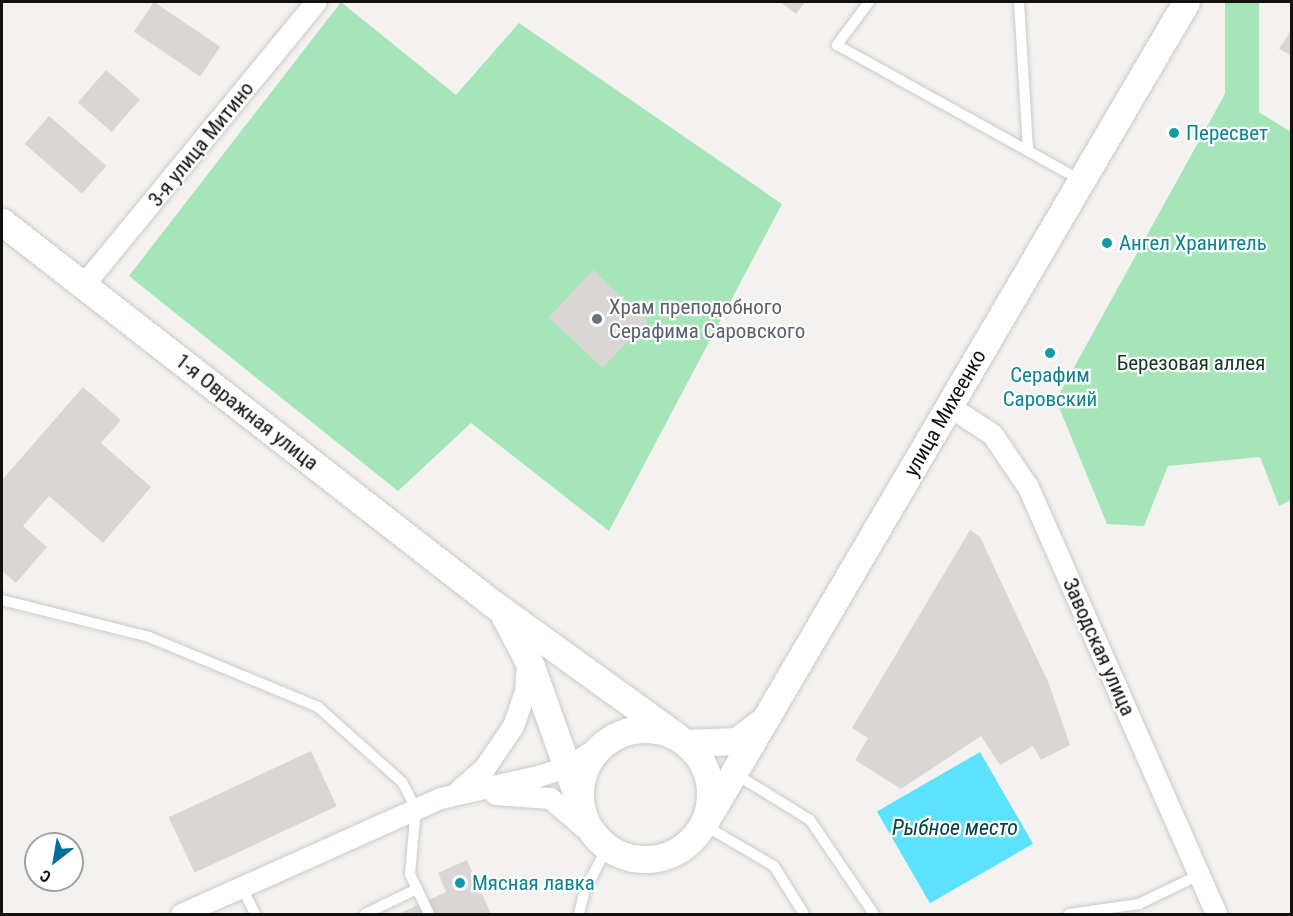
<!DOCTYPE html>
<html>
<head>
<meta charset="utf-8">
<style>
	body { margin:0 }
	#map { position:relative; width:1293px; height:916px; overflow:hidden; background:#f4f2f0; font-family:"Roboto Condensed",sans-serif }
	div>[style] { position:absolute }
	.green>* { inset:0; background:#a5e5b8; transform-origin:0 0 }
	.water>* { inset:0; background:#5ce1fe; transform-origin:0 0 }
	.building>* { inset:0; background:#dad6d6; transform-origin:0 0 }
	.roads { filter:drop-shadow(0 0 2px #cbcac7) drop-shadow(0 0 2px #cbcac7) }
	.service>* { height:10px; margin:-5px; padding:0 5px; transform-origin:5px; border-radius:5px; background:#fff }
	.minor>* { height:21px; margin:-10.5px; padding:0 10.5px; transform-origin:10.5px; border-radius:10.5px; background:#fff }
	.tertiary>* { height:27px; margin:-13.5px; padding:0 13.5px; transform-origin:13.5px; border-radius:13.5px; background:#fff }
	.tertiary>.ring { margin:-13.5px; padding:0; box-sizing:content-box; background:none; border:27px solid #fff; border-radius:50% }
	.dots>* { width:16px; height:16px; translate:-50% -50%; box-sizing:border-box; border:3px solid #fff; border-radius:50% }
	span { translate:-50% -50%; white-space:nowrap; text-align:center; line-height:1.15; -webkit-text-stroke:4.5px #fff; paint-order:stroke }
	.culture-label { font-size:21px; color:#0d838f }
	.left { translate:0 -50%; text-align:left }
	.street-label { font-size:21px; color:#121110 }
	.worship-label { font-size:21px; color:#5b616d }
	.park-label { font-size:21px; color:#123921 }
	.water-label { font-size:22px; color:#00414c; font-style:italic }
	.frame { position:absolute; inset:0; border:3px solid #121110; pointer-events:none }
	.north { position:absolute; left:24px; top:832px; width:60px; height:60px; box-sizing:border-box; background:#fff; border:2px solid #a0a09f; border-radius:50%; rotate:211deg; font-size:16px; font-weight:700; line-height:24px; text-align:center; color:#121110 }
	.north::after { content:''; display:block; margin:auto; width:21px; height:27px; background:#006e9a; clip-path:polygon(50% 0,100% 100%,50% 72%,0 100%) }
</style>
</head>
<body>
<div id="map">
	<div class="green">
		<i style="clip-path:polygon(341px 2px,456px 95px,519px 23px,782px 204px,609px 531px,471px 423px,398px 491px,129px 276px)"></i>
		<i style="left:1225px;top:2px;width:34px;height:431px"></i>
		<i style="clip-path:polygon(1226px 92px,1291px 132px,1291px 500px,1279px 506px,1260px 457px,1168px 466px,1144px 526px,1107px 524px,1056px 400px)"></i>
	</div>
	<div class="water">
		<i style="left:980px;top:752px;width:106px;height:119px;rotate:60deg"></i>
	</div>
	<div class="building">
		<i style="left:154px;top:2px;width:80px;height:36px;rotate:34deg"></i>
		<i style="clip-path:polygon(780px 2px,805px 2px,796px 14px)"></i>
		<i style="clip-path:polygon(1292px 29px,1292px 56px,1279px 49px)"></i>
		<i style="left:106px;top:70px;width:45px;height:43px;rotate:41deg"></i>
		<i style="left:49px;top:116px;width:76px;height:37px;rotate:41deg"></i>
		<i style="left:593px;top:270px;width:74px;height:65px;rotate:43deg"></i>
		<i style="clip-path:polygon(83px 387px,121px 420px,101px 443px,151px 487px,103px 543px,49px 496px,23px 526px,47px 547px,16px 583px,2px 571px,2px 480px)"></i>
		<i style="clip-path:polygon(970px 530px,980px 537px,1049px 684px,1070px 745px,1041px 760px,1033px 746px,1000px 765px,981px 736px,901px 789px,855px 760px,868px 738px,852px 728px)"></i>
		<i style="left:311px;top:751px;width:61px;height:157px;rotate:65deg"></i>
		<i style="clip-path:polygon(467px 860px,491px 914px,398px 914px,446px 892px,438px 873px)"></i>
	</div>
	<div class="roads">
		<div class="service">
			<i style="left:869px;top:2px;width:54px;rotate:126.7deg"></i>
			<i style="left:837px;top:45px;width:279px;rotate:29deg"></i>
			<i style="left:1019px;top:2px;width:149px;rotate:86.5deg"></i>
			<i style="left:2px;top:600px;width:152px;rotate:14.1deg"></i>
			<i style="left:149px;top:637px;width:183px;rotate:22.5deg"></i>
			<i style="left:318px;top:707px;width:113px;rotate:41.8deg"></i>
			<i style="left:402px;top:782px;width:30px;rotate:62deg"></i>
			<i style="left:416px;top:808px;width:66px;rotate:95.2deg"></i>
			<i style="left:410px;top:874px;width:44px;rotate:64.6deg"></i>
			<i style="left:734px;top:773px;width:89px;rotate:31.7deg"></i>
			<i style="left:810px;top:820px;width:114px;rotate:55.8deg"></i>
			<i style="left:704px;top:825px;width:81px;rotate:30.4deg"></i>
			<i style="left:774px;top:866px;width:57px;rotate:58deg"></i>
			<i style="left:241px;top:886px;width:31px;rotate:63deg"></i>
			<i style="left:365px;top:914px;width:58px;rotate:-25.7deg"></i>
			<i style="left:579px;top:914px;width:25px;rotate:-76deg"></i>
			<i style="left:585px;top:890px;width:47px;rotate:-62.4deg"></i>
			<i style="left:1069px;top:914px;width:71px;rotate:-8.1deg"></i>
			<i style="left:1139px;top:904px;width:67px;rotate:-25.8deg"></i>
		</div>
		<div class="minor">
			<i style="left:84px;top:284px;width:365px;rotate:-50.6deg"></i>
			<i style="left:949px;top:406px;width:51px;rotate:33.1deg"></i>
			<i style="left:992px;top:434px;width:64px;rotate:55.8deg"></i>
			<i style="left:1028px;top:487px;width:467px;rotate:66.2deg"></i>
			<i style="left:459px;top:790px;width:35px;rotate:-41deg"></i>
			<i style="left:485px;top:767px;width:50px;rotate:-55.7deg"></i>
			<i style="left:513px;top:726px;width:36px;rotate:-71deg"></i>
			<i style="left:525px;top:692px;width:28px;rotate:-86deg"></i>
			<i style="left:495px;top:794px;width:55px;rotate:4.2deg"></i>
			<i style="left:550px;top:798px;width:58px;rotate:40.8deg"></i>
			<i style="left:181px;top:914px;width:284px;rotate:-24.1deg"></i>
			<i style="left:440px;top:798px;width:100px;rotate:-12.7deg"></i>
			<i style="left:538px;top:776px;width:32px;rotate:-18deg"></i>
			<i style="left:568px;top:766px;width:39px;rotate:-32deg"></i>
		</div>
		<div class="tertiary">
			<i style="left:2px;top:222px;width:621px;rotate:37.87deg"></i>
			<i style="left:492px;top:603px;width:226px;rotate:35.8deg"></i>
			<i style="left:505px;top:617px;width:55px;rotate:62deg"></i>
			<i style="left:531px;top:666px;width:140px;rotate:70.4deg"></i>
			<i class="ring" style="left:580px;top:729px;width:103px;height:103px"></i>
			<i style="left:686px;top:743px;width:51px;rotate:-2.2deg"></i>
			<i style="left:737px;top:741px;width:29px;rotate:-38deg"></i>
			<i style="left:703px;top:825px;width:954px;rotate:-59.59deg"></i>
		</div>
	</div>
	<div class="dots">
		<i style="left:1174px;top:133px;background:#0f9aa8"></i>
		<i style="left:1107px;top:243px;background:#0f9aa8"></i>
		<i style="left:597px;top:319px;background:#6b7280"></i>
		<i style="left:1050px;top:353px;background:#0f9aa8"></i>
		<i style="left:460px;top:883px;background:#0f9aa8"></i>
	</div>
	<div class="culture-label">
		<span class="left" style="left:1186px;top:133px">Пересвет</span>
		<span class="left" style="left:1119px;top:243px">Ангел Хранитель</span>
		<span style="left:1050px;top:387px">Серафим<br>Саровский</span>
		<span class="left" style="left:472px;top:883px">Мясная лавка</span>
	</div>
	<div class="street-label">
		<span style="left:201px;top:144px;rotate:-51deg">3-я улица Митино</span>
		<span style="left:247px;top:412px;rotate:38deg">1-я Овражная улица</span>
		<span style="left:945px;top:413px;rotate:-60deg">улица Михеенко</span>
		<span style="left:1099px;top:647px;rotate:66deg">Заводская улица</span>
	</div>
	<div class="worship-label">
		<span class="left" style="left:609px;top:319px">Храм преподобного<br>Серафима Саровского</span>
	</div>
	<div class="park-label">
		<span style="left:1191px;top:363px">Березовая аллея</span>
	</div>
	<div class="water-label">
		<span style="left:955px;top:828px">Рыбное место</span>
	</div>
	<div class="frame"></div>
	<div class="north">С</div>
</div>
</body>
</html>
